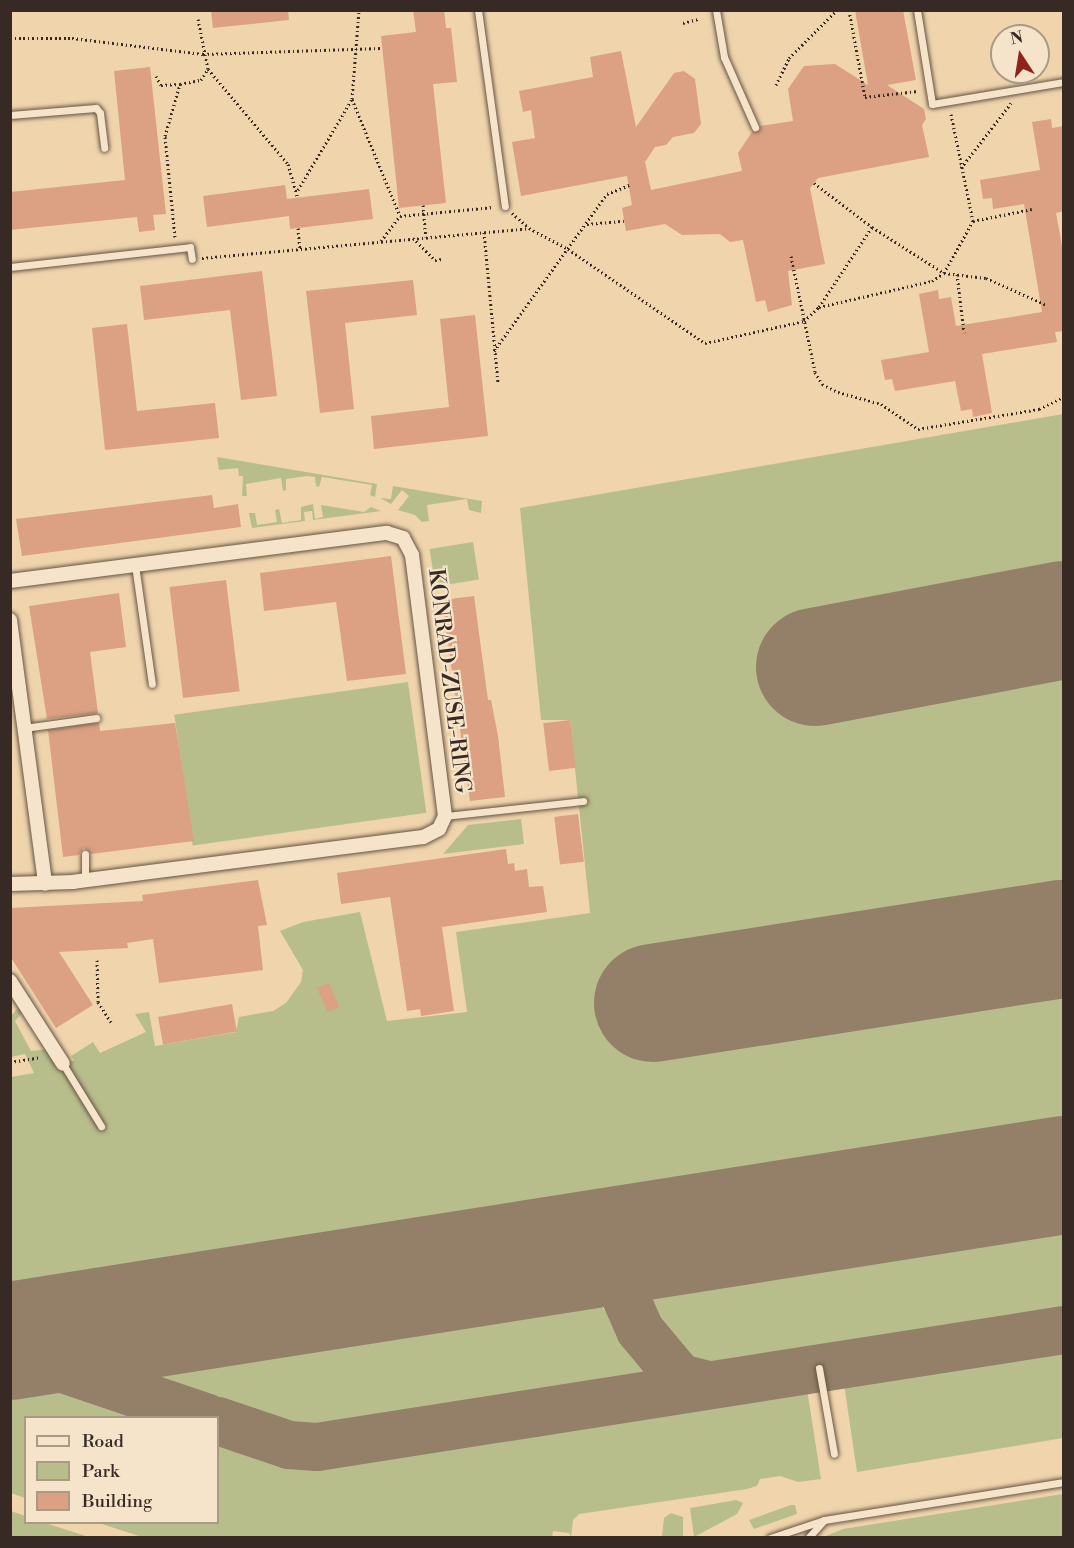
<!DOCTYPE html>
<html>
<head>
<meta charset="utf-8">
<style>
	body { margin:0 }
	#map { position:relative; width:1074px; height:1548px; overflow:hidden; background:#f0d5ac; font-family:"Libre Bodoni",serif }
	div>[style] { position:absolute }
	.green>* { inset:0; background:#b7be8b; transform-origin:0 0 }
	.taxiway>* { height:48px; margin:-24px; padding:0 24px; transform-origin:24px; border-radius:24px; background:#947f68 }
	.runway>* { height:118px; margin:-59px; padding:0 59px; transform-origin:59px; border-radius:59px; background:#947f68 }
	.building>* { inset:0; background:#dba182; transform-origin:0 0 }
	.path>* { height:3px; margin-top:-1.5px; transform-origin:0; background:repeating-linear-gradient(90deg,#372924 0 1.5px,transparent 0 4.5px) }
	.roads { filter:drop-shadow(0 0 2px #655446) drop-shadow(0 0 2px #655446) }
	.service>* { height:7px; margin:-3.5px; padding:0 3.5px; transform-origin:3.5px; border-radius:3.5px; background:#f5e4c9 }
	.minor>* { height:14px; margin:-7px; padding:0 7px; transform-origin:7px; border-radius:7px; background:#f5e4c9 }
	span { translate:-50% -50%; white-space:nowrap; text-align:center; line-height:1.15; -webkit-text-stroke:4.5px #f5e4c9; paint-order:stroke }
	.street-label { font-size:22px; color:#372924 }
	.frame { position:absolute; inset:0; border:12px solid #372924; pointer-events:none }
	.legend { position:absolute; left:24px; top:1416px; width:195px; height:108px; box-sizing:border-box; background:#f5e4c9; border:2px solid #a99987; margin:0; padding:8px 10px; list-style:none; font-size:18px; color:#372924 }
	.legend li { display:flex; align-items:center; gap:12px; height:30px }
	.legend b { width:30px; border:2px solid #a99987 }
	.north { position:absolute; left:990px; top:24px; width:60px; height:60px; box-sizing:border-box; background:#f5e4c9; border:2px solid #a99987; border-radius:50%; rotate:348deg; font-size:16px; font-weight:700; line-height:24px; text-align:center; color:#372924 }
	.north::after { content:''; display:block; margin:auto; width:21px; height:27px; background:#8f2418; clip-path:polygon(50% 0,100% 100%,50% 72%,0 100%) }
</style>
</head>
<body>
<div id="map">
	<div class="green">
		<i style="clip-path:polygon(1063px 414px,1063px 1142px,11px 1308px,11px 1077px,34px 1073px,25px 1054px,11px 1057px,11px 1016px,19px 1007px,25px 1010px,15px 1021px,31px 1051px,49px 1049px,57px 1065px,74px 1060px,71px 1056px,93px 1042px,100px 1053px,146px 1032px,135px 1014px,149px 1012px,155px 1046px,236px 1032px,239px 1017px,273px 1011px,286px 1003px,301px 982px,303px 970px,280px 931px,303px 922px,360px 912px,387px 1021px,467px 1012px,456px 932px,590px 913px,570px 720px,541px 720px,520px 508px)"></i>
		<i style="clip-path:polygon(217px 457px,377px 484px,375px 497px,370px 495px,372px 485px,322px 477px,319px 487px,316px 486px,315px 477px,307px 476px,286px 479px,286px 490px,283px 491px,281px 478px,246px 484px,247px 496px,242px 496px,243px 476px,239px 476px,238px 468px,219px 470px)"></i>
		<i style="clip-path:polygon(393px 486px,482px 501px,481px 513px,469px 510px,467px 499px,427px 505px,429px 521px,422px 522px,415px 515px,398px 510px,409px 496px,402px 490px,391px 504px,380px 498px,391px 499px)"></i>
		<i style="clip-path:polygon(313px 504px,315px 519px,323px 517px,321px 505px,364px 512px,371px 507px,381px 511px,313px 520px,312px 511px,304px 512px,305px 521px,252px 528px,249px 513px,255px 513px,257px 525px,277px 522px,275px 510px,279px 509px,282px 523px,301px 520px,301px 507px)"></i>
		<i style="left:473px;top:542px;width:38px;height:44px;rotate:81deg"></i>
		<i style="left:408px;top:682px;width:132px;height:236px;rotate:82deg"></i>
		<i style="clip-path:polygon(521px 819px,524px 844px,443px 854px,468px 825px)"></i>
		<i style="clip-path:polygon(1063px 1209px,1063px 1316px,707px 1372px,687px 1366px,660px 1334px,648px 1308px,657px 1283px,675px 1271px)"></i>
		<i style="clip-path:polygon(584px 1285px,648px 1363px,650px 1372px,646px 1379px,307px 1435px,162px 1388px,147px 1372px,154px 1357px,166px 1352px)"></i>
		<i style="clip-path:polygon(1063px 1343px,1063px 1438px,857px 1472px,844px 1384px,851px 1376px)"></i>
		<i style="clip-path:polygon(11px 1376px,42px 1378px,164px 1417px,26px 1418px,25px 1498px,11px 1493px)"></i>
		<i style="clip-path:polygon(800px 1384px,807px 1389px,821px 1479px,798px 1482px,780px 1476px,760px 1479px,757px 1486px,747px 1489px,579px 1514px,573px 1520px,571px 1537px,569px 1533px,553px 1531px,552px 1538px,145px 1538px,99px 1523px,218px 1522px,218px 1435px,307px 1463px)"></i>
		<i style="clip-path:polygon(1063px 1494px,1063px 1537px,823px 1537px,843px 1529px)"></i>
		<i style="clip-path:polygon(736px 1500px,743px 1503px,737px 1514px,694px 1537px,690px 1508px)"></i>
		<i style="clip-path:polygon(791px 1505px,795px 1505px,797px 1514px,754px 1529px,749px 1520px)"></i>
		<i style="clip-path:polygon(11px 1511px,25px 1516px,26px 1522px,45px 1523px,89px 1537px,16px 1537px,11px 1535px)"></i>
		<i style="clip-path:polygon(671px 1513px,683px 1517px,683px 1537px,662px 1537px,664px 1518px)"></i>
	</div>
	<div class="taxiway">
		<i style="left:695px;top:1233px;width:56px;rotate:162.2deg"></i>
		<i style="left:642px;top:1250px;width:16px;rotate:133deg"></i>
		<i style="left:631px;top:1262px;width:28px;rotate:108deg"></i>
		<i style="left:622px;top:1289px;width:45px;rotate:66.3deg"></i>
		<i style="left:640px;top:1330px;width:62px;rotate:50.2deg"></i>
		<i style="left:680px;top:1378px;width:30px;rotate:14deg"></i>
		<i style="left:10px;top:1351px;width:209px;rotate:18.7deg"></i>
		<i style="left:124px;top:1389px;width:23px;rotate:-131deg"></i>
		<i style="left:109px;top:1372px;width:24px;rotate:-92deg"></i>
		<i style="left:108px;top:1348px;width:26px;rotate:-51deg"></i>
		<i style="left:124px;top:1328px;width:27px;rotate:-20deg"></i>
		<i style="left:218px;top:1421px;width:75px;rotate:18.7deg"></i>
		<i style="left:289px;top:1445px;width:28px;rotate:4deg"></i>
		<i style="left:317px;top:1447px;width:756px;rotate:-8.9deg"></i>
	</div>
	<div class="runway">
		<i style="left:815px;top:667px;width:253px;rotate:-10.7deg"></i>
		<i style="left:653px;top:1003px;width:416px;rotate:-8.9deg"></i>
		<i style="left:10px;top:1341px;width:1067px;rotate:-8.95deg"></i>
	</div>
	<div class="building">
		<i style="clip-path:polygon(211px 10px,288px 10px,289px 20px,213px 28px)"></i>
		<i style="clip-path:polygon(413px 10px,444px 10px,446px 28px,451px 28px,457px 82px,433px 84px,446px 203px,399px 208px,381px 36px,416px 32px)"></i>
		<i style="clip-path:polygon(855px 10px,903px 10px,916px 80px,887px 85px,924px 109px,926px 119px,922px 125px,929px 157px,818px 178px,810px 188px,825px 264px,788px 271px,792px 305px,768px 312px,765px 300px,756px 302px,743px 240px,730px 242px,720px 234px,682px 235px,665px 224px,626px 231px,622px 208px,632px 205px,627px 176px,521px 196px,512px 142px,535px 138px,531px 110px,523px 112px,519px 91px,593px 77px,590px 57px,621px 51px,636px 127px,674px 73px,684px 71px,695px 79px,701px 124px,694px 133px,673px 137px,666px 145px,655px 147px,645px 162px,651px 190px,742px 171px,738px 153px,752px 132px,760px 126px,793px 121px,788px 89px,804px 66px,835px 64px,868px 85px)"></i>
		<i style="clip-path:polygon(150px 67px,166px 214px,153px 215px,155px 230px,139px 232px,137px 217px,10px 230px,10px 192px,125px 180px,114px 71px)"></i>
		<i style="clip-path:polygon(1051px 119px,1052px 128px,1064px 126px,1064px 211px,1056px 213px,1064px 257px,1064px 331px,1055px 332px,1057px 342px,982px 354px,992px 413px,973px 417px,972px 409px,961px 411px,955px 381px,895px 391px,892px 379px,885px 380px,881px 360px,929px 352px,919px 294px,938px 290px,939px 299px,951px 297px,956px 326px,1042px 312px,1024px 204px,993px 209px,992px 198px,983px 199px,980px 180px,1040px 170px,1032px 122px)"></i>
		<i style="clip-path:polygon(285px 185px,287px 199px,369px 189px,373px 219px,290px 229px,289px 216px,207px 227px,203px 196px)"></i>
		<i style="clip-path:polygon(262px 271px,277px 396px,241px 400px,230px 310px,144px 320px,140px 286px)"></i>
		<i style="clip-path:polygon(413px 280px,417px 315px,345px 323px,354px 409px,320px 413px,306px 291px)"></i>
		<i style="clip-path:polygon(475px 315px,488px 436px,374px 449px,371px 416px,449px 407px,440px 319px)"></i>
		<i style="clip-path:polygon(127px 324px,137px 411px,215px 403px,219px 438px,105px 450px,92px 328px)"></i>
		<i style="clip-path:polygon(212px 495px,214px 508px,238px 504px,241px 527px,22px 556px,16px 519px)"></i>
		<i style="clip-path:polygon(391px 556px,406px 674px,347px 681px,336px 602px,264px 611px,260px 573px)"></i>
		<i style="left:226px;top:580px;width:112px;height:57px;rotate:83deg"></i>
		<i style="clip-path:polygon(119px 593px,126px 647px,90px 652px,98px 713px,47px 719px,29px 606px)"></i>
		<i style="clip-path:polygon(474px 596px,488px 700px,491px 700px,498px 736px,505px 797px,470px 801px,442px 600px)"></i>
		<i style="left:570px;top:720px;width:48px;height:27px;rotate:83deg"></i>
		<i style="clip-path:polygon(99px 723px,100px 731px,175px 723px,194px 841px,91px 854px,84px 848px,79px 855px,63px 857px,48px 730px)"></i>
		<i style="left:578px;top:814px;width:48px;height:24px;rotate:83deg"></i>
		<i style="clip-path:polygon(506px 849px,508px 864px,514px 863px,515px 871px,527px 869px,529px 887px,543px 886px,547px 912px,442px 927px,454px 1011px,421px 1016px,420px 1009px,407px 1011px,390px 897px,341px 904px,337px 873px)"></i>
		<i style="clip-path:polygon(258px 880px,267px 925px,258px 926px,263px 970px,159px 983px,153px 939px,127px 943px,128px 948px,59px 952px,93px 1005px,56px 1028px,10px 956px,10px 908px,143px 901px,142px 895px)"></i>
		<i style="left:329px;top:983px;width:26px;height:13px;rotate:67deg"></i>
		<i style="left:232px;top:1004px;width:28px;height:75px;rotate:80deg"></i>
	</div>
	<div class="path">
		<i style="left:849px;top:10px;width:88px;rotate:79.6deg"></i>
		<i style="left:865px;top:97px;width:53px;rotate:-6.5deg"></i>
		<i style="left:198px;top:19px;width:51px;rotate:78.7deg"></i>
		<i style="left:208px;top:69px;width:124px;rotate:49.9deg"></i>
		<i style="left:288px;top:164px;width:35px;rotate:74deg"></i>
		<i style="left:683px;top:23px;width:16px;rotate:-15deg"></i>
		<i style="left:10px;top:38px;width:62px"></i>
		<i style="left:72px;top:38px;width:132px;rotate:7deg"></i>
		<i style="left:203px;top:54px;width:179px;rotate:-1.9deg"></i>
		<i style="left:156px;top:76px;width:10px;rotate:61deg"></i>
		<i style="left:161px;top:85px;width:19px;rotate:-3deg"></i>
		<i style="left:180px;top:84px;width:21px;rotate:-11deg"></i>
		<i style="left:201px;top:80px;width:13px;rotate:-58deg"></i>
		<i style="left:776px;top:85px;width:30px;rotate:-64deg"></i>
		<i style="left:789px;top:58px;width:68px;rotate:-45deg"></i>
		<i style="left:352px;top:99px;width:126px;rotate:67.7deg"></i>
		<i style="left:951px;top:114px;width:109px;rotate:78.4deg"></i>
		<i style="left:973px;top:221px;width:60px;rotate:-11.5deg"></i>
		<i style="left:961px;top:168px;width:82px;rotate:-52.4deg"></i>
		<i style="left:814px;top:183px;width:73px;rotate:37.2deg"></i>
		<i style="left:872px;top:227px;width:85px;rotate:32.6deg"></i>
		<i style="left:944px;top:273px;width:42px;rotate:6.8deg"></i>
		<i style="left:986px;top:278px;width:67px;rotate:23.9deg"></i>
		<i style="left:298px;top:190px;width:106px;rotate:-59.3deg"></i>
		<i style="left:352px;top:99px;width:89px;rotate:-85.5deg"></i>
		<i style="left:423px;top:205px;width:32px;rotate:85deg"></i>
		<i style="left:512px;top:213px;width:23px;rotate:41deg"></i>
		<i style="left:529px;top:228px;width:44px;rotate:28.3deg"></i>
		<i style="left:568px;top:249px;width:166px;rotate:34.5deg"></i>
		<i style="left:705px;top:343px;width:101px;rotate:-12.5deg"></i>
		<i style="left:804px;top:321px;width:21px;rotate:-43deg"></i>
		<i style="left:819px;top:307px;width:96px;rotate:-56.5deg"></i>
		<i style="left:587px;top:224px;width:37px;rotate:-5deg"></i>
		<i style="left:298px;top:228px;width:22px;rotate:85deg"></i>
		<i style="left:484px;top:232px;width:151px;rotate:84.7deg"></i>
		<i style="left:175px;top:237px;width:101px;rotate:-95.7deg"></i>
		<i style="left:165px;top:136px;width:54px;rotate:-73.9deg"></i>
		<i style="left:413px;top:238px;width:31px;rotate:45deg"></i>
		<i style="left:435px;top:260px;width:7px;rotate:-8deg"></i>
		<i style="left:381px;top:241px;width:31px;rotate:-53deg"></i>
		<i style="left:400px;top:216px;width:94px;rotate:-5.5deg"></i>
		<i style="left:791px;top:256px;width:118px;rotate:78.3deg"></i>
		<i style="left:815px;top:372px;width:14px;rotate:60deg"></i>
		<i style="left:822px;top:384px;width:18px;rotate:27deg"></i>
		<i style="left:838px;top:392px;width:45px;rotate:15.6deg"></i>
		<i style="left:881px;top:404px;width:45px;rotate:34deg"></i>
		<i style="left:918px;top:429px;width:123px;rotate:-9.4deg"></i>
		<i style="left:1039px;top:409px;width:28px;rotate:-26deg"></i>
		<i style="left:202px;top:258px;width:328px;rotate:-5.2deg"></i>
		<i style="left:957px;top:274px;width:59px;rotate:83.2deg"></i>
		<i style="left:819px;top:307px;width:116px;rotate:-13deg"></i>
		<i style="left:932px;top:281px;width:14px;rotate:-34deg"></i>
		<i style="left:944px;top:273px;width:60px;rotate:-60.9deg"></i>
		<i style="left:494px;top:351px;width:193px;rotate:-54.3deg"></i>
		<i style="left:607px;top:194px;width:24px;rotate:-22deg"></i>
		<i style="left:97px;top:960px;width:42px;rotate:88.6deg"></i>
		<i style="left:98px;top:1002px;width:24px;rotate:57deg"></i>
		<i style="left:10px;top:1062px;width:31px;rotate:-9deg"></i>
	</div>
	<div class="roads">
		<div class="service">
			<i style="left:478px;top:10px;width:198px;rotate:82.2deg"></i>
			<i style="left:716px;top:10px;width:48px;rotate:80.3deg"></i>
			<i style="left:724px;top:57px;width:77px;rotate:66.1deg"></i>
			<i style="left:917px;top:10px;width:95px;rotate:80.9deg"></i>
			<i style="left:932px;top:104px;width:134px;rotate:-9.5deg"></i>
			<i style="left:10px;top:115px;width:86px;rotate:-4.7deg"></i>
			<i style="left:96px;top:108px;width:6px;rotate:51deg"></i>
			<i style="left:100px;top:113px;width:35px;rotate:83deg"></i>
			<i style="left:10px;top:267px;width:181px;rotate:-6.3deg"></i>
			<i style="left:190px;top:247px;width:12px;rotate:81deg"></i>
			<i style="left:135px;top:565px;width:120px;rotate:81.9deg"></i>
			<i style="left:24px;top:728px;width:73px;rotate:-7.9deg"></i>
			<i style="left:445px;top:816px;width:139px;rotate:-6.2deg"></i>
			<i style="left:85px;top:854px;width:27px;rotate:90deg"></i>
			<i style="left:63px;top:1064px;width:73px;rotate:58.5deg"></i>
			<i style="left:819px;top:1368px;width:87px;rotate:80.1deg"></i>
			<i style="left:770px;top:1538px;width:57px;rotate:-18.4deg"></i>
			<i style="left:824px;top:1520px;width:243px;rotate:-9deg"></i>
			<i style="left:808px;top:1538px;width:24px;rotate:-48deg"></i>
		</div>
		<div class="minor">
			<i style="left:10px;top:581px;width:380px;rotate:-7.3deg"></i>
			<i style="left:387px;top:533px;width:17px;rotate:17deg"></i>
			<i style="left:403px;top:538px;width:19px;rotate:62deg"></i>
			<i style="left:412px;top:555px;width:263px;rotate:82.8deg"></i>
			<i style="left:445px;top:816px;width:14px;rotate:115deg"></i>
			<i style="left:439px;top:829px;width:18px;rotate:153deg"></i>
			<i style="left:423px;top:837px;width:352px;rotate:172.7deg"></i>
			<i style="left:74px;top:882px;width:64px;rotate:178.2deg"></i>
			<i style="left:10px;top:620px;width:266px;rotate:82.4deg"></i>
			<i style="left:10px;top:981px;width:98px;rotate:57.4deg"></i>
		</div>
	</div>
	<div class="street-label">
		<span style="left:449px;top:681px;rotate:83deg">KONRAD-ZUSE-RING</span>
	</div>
	<div class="frame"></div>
	<ul class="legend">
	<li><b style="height:8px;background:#f5e4c9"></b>Road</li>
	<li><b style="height:16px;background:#b7be8b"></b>Park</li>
	<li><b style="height:16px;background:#dba182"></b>Building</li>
	</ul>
	<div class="north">N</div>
</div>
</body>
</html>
